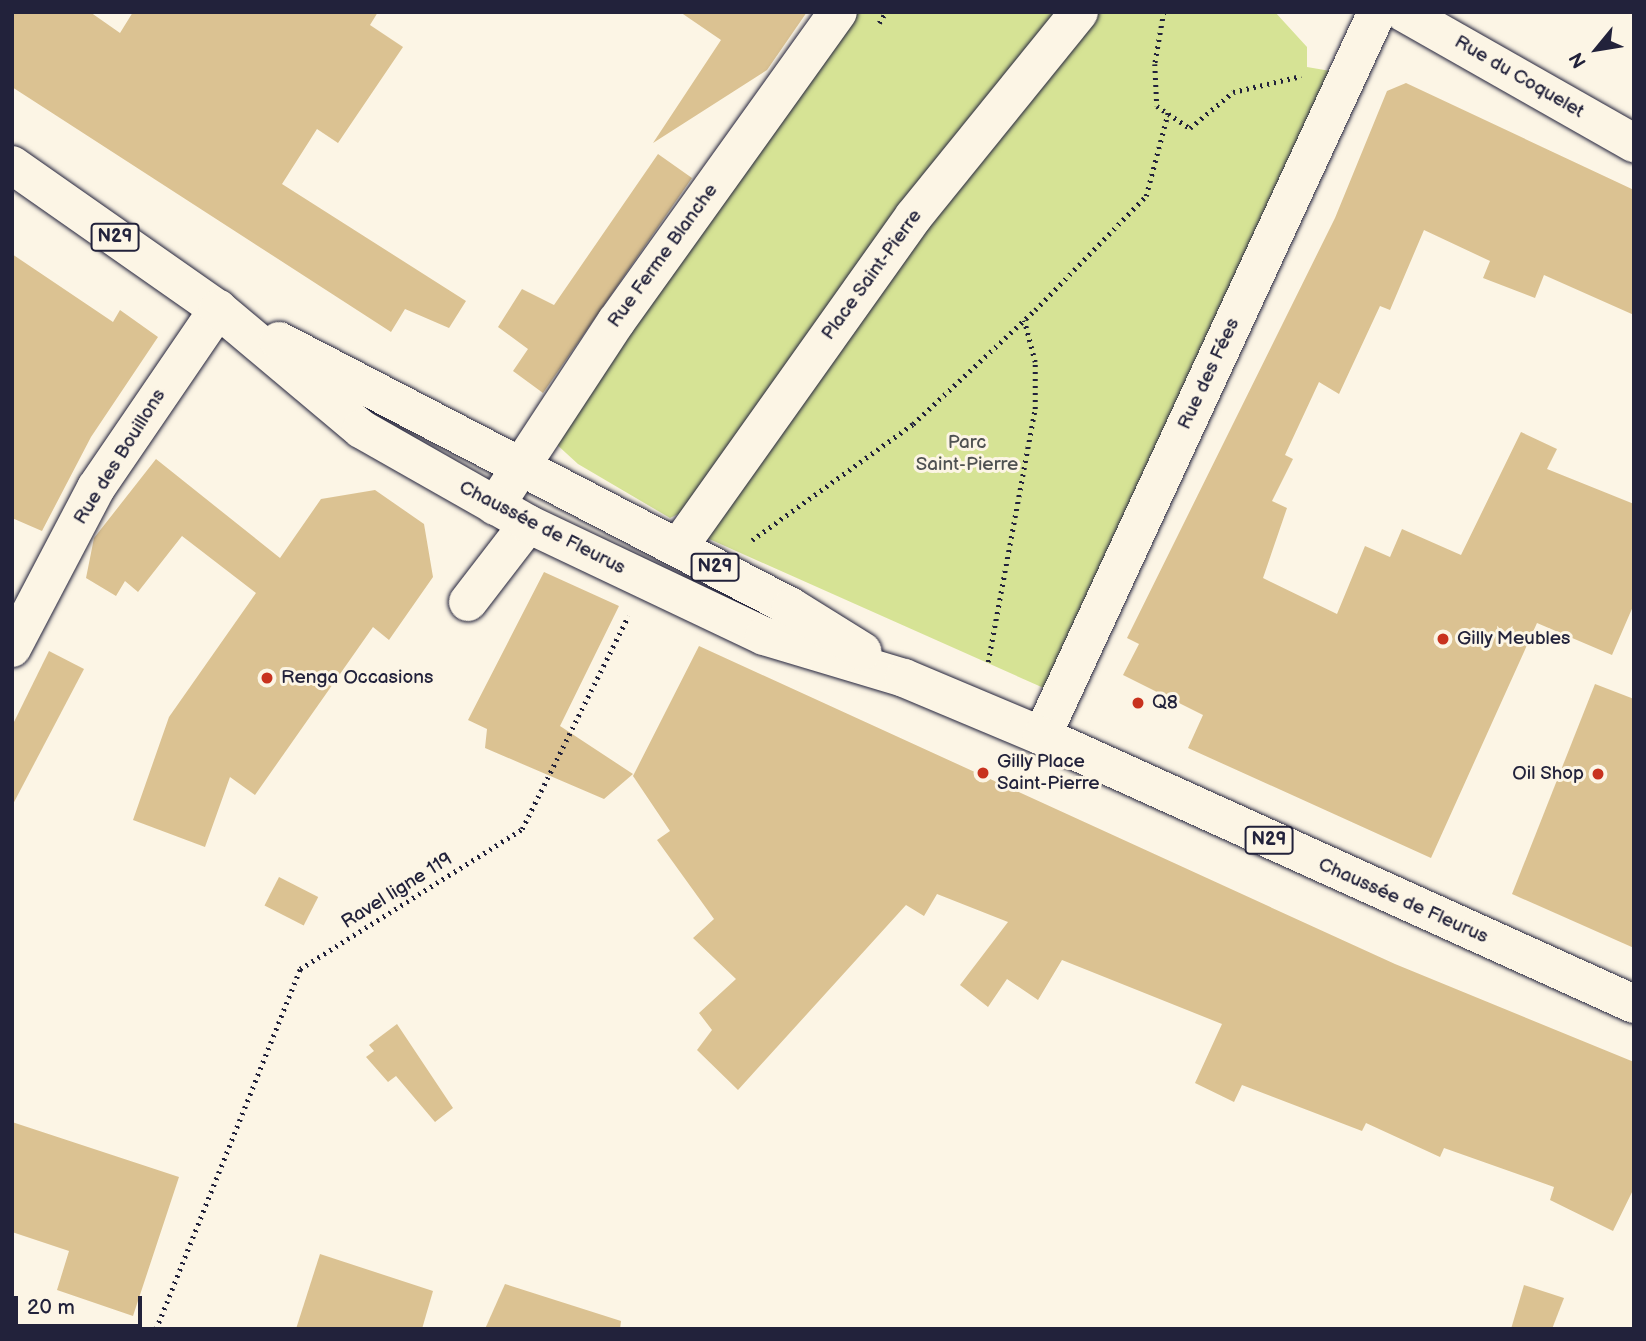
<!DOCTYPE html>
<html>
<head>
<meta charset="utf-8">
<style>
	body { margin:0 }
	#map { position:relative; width:1646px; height:1341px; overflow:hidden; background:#fcf5e5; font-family:"Balsamiq Sans",sans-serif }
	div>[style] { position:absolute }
	.green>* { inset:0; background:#d6e395 }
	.building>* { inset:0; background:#dbc292; transform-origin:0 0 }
	.path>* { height:4.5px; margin-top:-2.25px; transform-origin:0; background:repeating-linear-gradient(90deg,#22223b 0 2px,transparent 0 7px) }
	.roads { filter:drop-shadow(0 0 2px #22223b) drop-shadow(0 0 2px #22223b) }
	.minor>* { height:38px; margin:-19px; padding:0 19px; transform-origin:19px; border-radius:19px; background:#fcf5e5 }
	.major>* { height:38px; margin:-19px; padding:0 19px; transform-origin:19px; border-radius:19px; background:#fcf5e5 }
	.dots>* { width:19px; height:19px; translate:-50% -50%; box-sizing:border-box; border:4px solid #fcf5e5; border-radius:50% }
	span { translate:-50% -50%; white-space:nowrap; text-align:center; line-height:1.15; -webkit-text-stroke:6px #fcf5e5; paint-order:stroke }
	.shield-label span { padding:2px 5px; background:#fcf5e5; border:2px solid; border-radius:5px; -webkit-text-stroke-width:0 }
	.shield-label { font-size:18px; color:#22223b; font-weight:700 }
	.street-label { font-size:19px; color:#22223b }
	.park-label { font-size:19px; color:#4f5252 }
	.poi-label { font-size:19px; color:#22223b }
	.left { translate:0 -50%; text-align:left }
	.right { translate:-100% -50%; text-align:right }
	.frame { position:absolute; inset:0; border:14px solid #22223b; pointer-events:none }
	.north { position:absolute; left:1562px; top:14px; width:70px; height:70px; -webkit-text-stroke:5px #fcf5e5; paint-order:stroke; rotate:240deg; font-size:19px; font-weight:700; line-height:28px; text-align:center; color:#22223b }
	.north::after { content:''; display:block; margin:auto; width:24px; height:32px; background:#22223b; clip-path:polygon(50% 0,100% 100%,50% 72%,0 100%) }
	.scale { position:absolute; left:14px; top:1296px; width:128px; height:32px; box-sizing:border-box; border:4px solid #22223b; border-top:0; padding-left:9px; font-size:21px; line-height:24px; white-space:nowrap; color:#22223b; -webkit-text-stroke:5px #fcf5e5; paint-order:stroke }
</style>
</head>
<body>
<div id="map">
	<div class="green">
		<i style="clip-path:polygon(845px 12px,1275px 12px,1307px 47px,1307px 67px,1348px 74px,1055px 693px,707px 538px,715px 496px,670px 518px,578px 464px,542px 431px)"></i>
	</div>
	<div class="building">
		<i style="clip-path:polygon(12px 12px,90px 12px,120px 33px,133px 12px,378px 12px,370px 25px,403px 47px,338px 143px,317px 129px,282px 184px,466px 301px,449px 328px,405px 309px,391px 332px,12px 87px)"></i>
		<i style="clip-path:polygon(680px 12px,807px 12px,767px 70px,653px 143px,721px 40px)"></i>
		<i style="clip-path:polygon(1406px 83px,1634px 190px,1634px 315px,1544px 275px,1535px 298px,1483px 278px,1490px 261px,1424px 230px,1390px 310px,1380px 306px,1339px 394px,1319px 382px,1285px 455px,1293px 459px,1272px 501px,1287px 508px,1263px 578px,1337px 614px,1365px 546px,1390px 557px,1402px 529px,1461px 555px,1521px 432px,1557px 449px,1547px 469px,1634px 504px,1634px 604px,1612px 655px,1537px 623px,1431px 858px,1188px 748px,1203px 715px,1123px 675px,1139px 644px,1127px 638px,1335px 218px,1387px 91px)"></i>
		<i style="clip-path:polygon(658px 154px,692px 178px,543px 393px,513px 371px,528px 349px,498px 327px,522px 289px,554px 305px)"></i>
		<i style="clip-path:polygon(12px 254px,113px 322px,120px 310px,158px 337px,91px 437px,42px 531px,12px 518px)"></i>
		<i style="clip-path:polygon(156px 459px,280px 558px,321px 499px,375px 490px,424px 524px,433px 577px,389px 640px,373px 627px,255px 795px,230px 777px,205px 847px,133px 820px,169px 717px,256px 593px,182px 536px,138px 592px,125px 581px,116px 596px,86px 578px,94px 538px)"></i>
		<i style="clip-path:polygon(544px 572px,619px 606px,560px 726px,633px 774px,604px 799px,485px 748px,487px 729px,468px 720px)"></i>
		<i style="clip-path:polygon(699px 646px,1395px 964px,1634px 1062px,1634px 1188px,1613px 1231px,1550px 1200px,1554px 1187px,1444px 1148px,1440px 1157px,1366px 1123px,1362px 1131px,1242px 1085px,1234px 1102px,1195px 1083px,1222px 1024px,1062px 960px,1038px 1000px,1007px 979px,988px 1007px,960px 985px,1008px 922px,937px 894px,924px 916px,906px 905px,738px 1090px,697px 1050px,712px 1030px,699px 1013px,736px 979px,693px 938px,714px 919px,657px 840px,670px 831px,633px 776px)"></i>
		<i style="clip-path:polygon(49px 651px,84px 669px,12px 806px,12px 726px)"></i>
		<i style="clip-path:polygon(1595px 684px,1634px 699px,1634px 948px,1512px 894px)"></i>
		<i style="left:279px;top:877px;width:44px;height:32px;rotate:27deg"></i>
		<i style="clip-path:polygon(397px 1024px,453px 1108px,435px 1122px,396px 1076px,388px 1082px,366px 1057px,374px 1051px,369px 1045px)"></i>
		<i style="clip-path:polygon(12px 1122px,179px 1177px,133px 1316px,57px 1290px,69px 1251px,12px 1232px)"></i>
		<i style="clip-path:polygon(320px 1254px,433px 1291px,422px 1329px,296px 1329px)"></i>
		<i style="clip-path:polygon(505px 1284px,621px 1321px,620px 1329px,485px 1329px)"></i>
		<i style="clip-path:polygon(1524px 1285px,1564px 1298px,1552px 1329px,1511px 1329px)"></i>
	</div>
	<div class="path">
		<i style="left:1164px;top:12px;width:53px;rotate:99.8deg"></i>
		<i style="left:1155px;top:64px;width:42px;rotate:87.3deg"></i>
		<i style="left:1157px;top:106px;width:40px;rotate:34deg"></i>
		<i style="left:1190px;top:128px;width:56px;rotate:-39.9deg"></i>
		<i style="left:1233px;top:92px;width:70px;rotate:-13.2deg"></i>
		<i style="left:879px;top:23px;width:13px;rotate:-58deg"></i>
		<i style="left:752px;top:540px;width:198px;rotate:-35.8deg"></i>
		<i style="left:913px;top:424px;width:167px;rotate:-43.1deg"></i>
		<i style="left:1035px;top:310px;width:159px;rotate:-45.8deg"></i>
		<i style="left:1146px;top:196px;width:86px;rotate:-75.2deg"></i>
		<i style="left:988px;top:662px;width:257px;rotate:-79.5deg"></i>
		<i style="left:1035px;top:409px;width:47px;rotate:-90deg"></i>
		<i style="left:1035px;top:362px;width:43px;rotate:-104.7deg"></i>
		<i style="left:156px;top:1329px;width:388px;rotate:-68.2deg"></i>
		<i style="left:300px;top:969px;width:262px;rotate:-32.2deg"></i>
		<i style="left:522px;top:829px;width:238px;rotate:-63.5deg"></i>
	</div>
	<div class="roads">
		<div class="minor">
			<i style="left:1403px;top:12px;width:266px;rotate:29.6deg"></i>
			<i style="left:495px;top:506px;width:220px;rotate:-56.7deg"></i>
			<i style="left:616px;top:322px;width:381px;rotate:-54.4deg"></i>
			<i style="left:678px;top:548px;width:407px;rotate:-54.6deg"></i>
			<i style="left:914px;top:216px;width:262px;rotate:-51deg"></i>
			<i style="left:468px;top:602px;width:98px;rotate:-52.4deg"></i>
			<i style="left:12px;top:648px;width:181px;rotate:-62.3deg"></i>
			<i style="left:96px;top:488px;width:217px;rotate:-55.7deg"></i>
			<i style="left:1042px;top:736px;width:798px;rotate:-65.17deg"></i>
		</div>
		<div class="major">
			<i style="left:12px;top:165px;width:251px;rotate:35deg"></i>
			<i style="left:218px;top:309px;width:187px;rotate:40deg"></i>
			<i style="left:361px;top:429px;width:192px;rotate:29.6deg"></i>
			<i style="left:528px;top:524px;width:261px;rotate:25.4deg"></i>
			<i style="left:764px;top:636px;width:146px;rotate:16.7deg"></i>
			<i style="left:904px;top:678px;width:150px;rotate:22.8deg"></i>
			<i style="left:1042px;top:736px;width:650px;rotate:24.36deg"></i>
			<i style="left:279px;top:341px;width:577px;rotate:27.45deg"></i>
			<i style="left:791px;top:607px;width:84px;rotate:31.8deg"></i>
		</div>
	</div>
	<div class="dots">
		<i style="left:1443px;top:639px;background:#c8321e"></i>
		<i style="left:267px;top:678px;background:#c8321e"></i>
		<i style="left:1138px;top:703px;background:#c8321e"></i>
		<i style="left:983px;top:773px;background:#c8321e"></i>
		<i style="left:1598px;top:774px;background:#c8321e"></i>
	</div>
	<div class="shield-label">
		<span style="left:115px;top:237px">N29</span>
		<span style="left:715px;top:567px">N29</span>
		<span style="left:1269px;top:840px">N29</span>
	</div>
	<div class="street-label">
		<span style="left:1519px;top:77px;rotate:30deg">Rue du Coquelet</span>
		<span style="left:663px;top:256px;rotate:-54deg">Rue Ferme Blanche</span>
		<span style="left:872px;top:275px;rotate:-54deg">Place Saint-Pierre</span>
		<span style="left:1209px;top:374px;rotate:-65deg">Rue des Fées</span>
		<span style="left:120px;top:457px;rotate:-58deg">Rue des Bouillons</span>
		<span style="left:542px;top:528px;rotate:27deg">Chaussée de Fleurus</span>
		<span style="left:397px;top:891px;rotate:-32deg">Ravel ligne 119</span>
		<span style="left:1403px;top:901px;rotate:24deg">Chaussée de Fleurus</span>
	</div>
	<div class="park-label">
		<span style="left:967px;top:454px">Parc<br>Saint-Pierre</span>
	</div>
	<div class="poi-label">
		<span class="left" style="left:1457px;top:639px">Gilly Meubles</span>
		<span class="left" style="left:281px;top:678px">Renga Occasions</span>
		<span class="left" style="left:1152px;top:703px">Q8</span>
		<span class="left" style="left:997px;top:773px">Gilly Place<br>Saint-Pierre</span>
		<span class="right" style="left:1584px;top:774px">Oil Shop</span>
	</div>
	<div class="frame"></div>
	<div class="north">N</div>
	<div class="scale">20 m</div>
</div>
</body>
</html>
